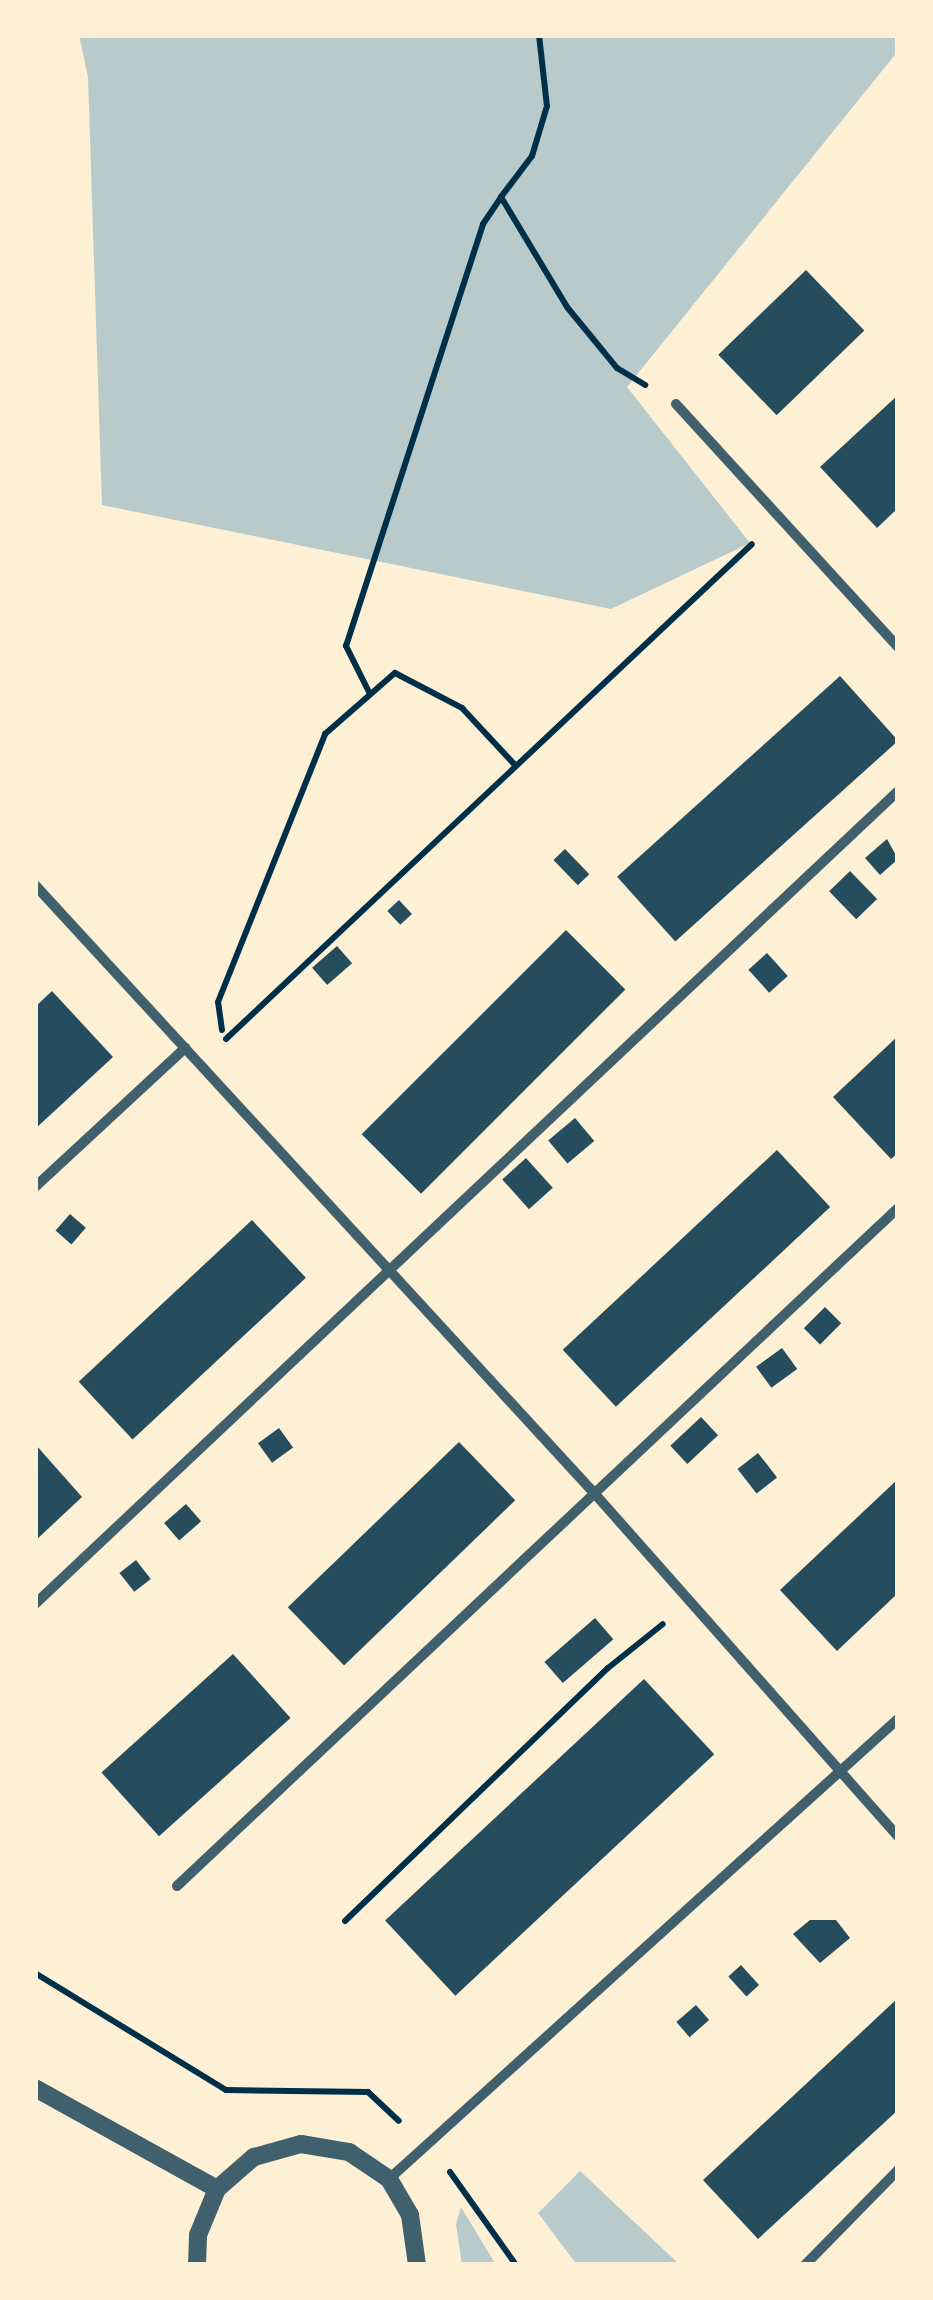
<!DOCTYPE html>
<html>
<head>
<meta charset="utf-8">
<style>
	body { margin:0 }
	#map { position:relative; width:933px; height:2300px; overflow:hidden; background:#fdf0d5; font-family:Jost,sans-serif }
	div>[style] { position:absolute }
	.green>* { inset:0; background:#b9caca }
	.building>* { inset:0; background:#264d5e; transform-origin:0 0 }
	.path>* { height:6px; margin:-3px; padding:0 3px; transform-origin:3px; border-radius:3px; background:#003049 }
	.minor>* { height:10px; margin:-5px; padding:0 5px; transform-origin:5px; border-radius:5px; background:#3f606c }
	.tertiary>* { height:18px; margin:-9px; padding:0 9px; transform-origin:9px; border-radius:9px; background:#3f606c }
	span { translate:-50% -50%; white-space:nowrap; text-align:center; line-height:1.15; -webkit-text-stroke:8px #fdf0d5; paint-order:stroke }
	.frame { position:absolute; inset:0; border:38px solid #fdf0d5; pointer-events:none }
</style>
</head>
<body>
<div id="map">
	<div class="green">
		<i style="clip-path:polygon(79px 35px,898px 35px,898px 51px,627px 387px,750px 543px,611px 609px,102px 505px,88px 77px)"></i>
		<i style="clip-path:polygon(580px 2171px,680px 2265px,577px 2265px,538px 2213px)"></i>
		<i style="clip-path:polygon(461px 2207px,496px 2265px,462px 2265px,456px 2224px)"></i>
	</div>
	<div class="building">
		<i style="left:806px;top:270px;width:84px;height:122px;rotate:46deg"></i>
		<i style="clip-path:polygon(898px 395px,898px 508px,877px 528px,820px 467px)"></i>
		<i style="left:840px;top:676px;width:87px;height:300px;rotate:48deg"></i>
		<i style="clip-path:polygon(887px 839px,898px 859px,880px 875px,865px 858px)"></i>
		<i style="left:565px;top:849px;width:35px;height:16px;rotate:46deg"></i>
		<i style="left:850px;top:871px;width:39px;height:29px;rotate:46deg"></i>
		<i style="left:399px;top:900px;width:19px;height:16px;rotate:47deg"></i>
		<i style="left:566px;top:930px;width:84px;height:289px;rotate:45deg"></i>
		<i style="left:337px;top:946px;width:23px;height:33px;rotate:49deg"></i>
		<i style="left:767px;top:953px;width:31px;height:25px;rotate:48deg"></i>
		<i style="clip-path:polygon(52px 991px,113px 1057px,35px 1129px,35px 1007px)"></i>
		<i style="clip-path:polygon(898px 1036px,898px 1153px,891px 1159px,833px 1097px)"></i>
		<i style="left:575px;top:1118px;width:30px;height:35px;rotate:50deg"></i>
		<i style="left:777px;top:1150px;width:78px;height:293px;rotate:47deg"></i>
		<i style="left:526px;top:1158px;width:40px;height:32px;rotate:48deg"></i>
		<i style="left:70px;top:1214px;width:21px;height:22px;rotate:41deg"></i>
		<i style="left:252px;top:1220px;width:79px;height:237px;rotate:47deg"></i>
		<i style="left:825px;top:1307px;width:23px;height:30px;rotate:45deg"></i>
		<i style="left:782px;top:1348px;width:26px;height:32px;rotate:54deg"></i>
		<i style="left:701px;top:1417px;width:25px;height:42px;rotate:47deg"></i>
		<i style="left:279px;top:1428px;width:24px;height:26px;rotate:54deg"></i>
		<i style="left:459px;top:1442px;width:81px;height:238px;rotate:46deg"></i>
		<i style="clip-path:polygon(35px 1444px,82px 1497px,35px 1541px)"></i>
		<i style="left:758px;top:1453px;width:31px;height:26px;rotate:52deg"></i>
		<i style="clip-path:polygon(898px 1479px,898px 1593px,837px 1651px,780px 1590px)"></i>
		<i style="left:186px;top:1504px;width:23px;height:29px;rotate:49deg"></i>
		<i style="left:136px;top:1560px;width:24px;height:21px;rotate:52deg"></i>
		<i style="left:595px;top:1618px;width:28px;height:67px;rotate:49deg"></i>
		<i style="left:233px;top:1654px;width:86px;height:177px;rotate:48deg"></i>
		<i style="left:644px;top:1679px;width:103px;height:354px;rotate:47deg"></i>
		<i style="clip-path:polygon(810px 1920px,836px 1920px,850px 1938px,820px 1963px,793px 1934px)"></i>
		<i style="left:741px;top:1965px;width:27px;height:17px;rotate:48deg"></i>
		<i style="clip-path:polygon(898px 1998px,898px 2110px,758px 2239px,703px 2180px)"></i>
		<i style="left:696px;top:2005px;width:20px;height:26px;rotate:49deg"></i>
	</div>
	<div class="path">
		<i style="left:539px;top:35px;width:71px;rotate:83.6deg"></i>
		<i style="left:547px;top:106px;width:52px;rotate:106.7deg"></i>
		<i style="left:532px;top:156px;width:51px;rotate:127.1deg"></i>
		<i style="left:501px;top:197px;width:128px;rotate:59deg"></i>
		<i style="left:567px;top:307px;width:79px;rotate:50.7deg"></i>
		<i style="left:617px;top:368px;width:33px;rotate:31deg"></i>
		<i style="left:370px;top:694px;width:54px;rotate:-116.6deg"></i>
		<i style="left:346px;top:646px;width:444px;rotate:-72deg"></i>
		<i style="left:483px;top:224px;width:32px;rotate:-56deg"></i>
		<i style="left:222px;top:1030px;width:28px;rotate:-98deg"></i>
		<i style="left:218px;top:1002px;width:289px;rotate:-68.2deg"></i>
		<i style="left:325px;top:734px;width:93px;rotate:-41.1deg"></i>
		<i style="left:395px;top:673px;width:76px;rotate:27.6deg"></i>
		<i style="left:462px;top:708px;width:78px;rotate:47.1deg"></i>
		<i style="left:226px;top:1039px;width:722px;rotate:-43.26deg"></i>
		<i style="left:345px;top:1921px;width:365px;rotate:-43.9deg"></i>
		<i style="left:608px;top:1668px;width:70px;rotate:-38.7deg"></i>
		<i style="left:35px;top:1973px;width:224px;rotate:31.5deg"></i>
		<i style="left:226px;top:2090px;width:142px;rotate:0.8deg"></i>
		<i style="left:368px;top:2092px;width:42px;rotate:43.1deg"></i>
		<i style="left:450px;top:2172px;width:114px;rotate:54.6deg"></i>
	</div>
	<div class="minor">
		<i style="left:676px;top:404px;width:329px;rotate:47.6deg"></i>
		<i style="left:35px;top:885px;width:827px;rotate:47.4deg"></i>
		<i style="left:595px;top:1494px;width:457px;rotate:48.5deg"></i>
		<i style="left:35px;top:1187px;width:205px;rotate:-42.8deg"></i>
		<i style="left:35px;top:1604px;width:1186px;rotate:-43.29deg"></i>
		<i style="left:177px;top:1886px;width:990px;rotate:-43.24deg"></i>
		<i style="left:389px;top:2179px;width:686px;rotate:-42.11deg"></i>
		<i style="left:805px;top:2265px;width:133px;rotate:-45.6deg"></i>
	</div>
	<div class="tertiary">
		<i style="left:35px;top:2088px;width:208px;rotate:29deg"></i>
		<i style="left:197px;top:2265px;width:30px;rotate:-88deg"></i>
		<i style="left:198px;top:2235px;width:50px;rotate:-67.6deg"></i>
		<i style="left:217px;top:2189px;width:49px;rotate:-40.9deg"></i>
		<i style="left:254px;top:2157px;width:49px;rotate:-15.5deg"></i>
		<i style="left:301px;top:2144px;width:49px;rotate:9.5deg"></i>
		<i style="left:349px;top:2152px;width:48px;rotate:34deg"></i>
		<i style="left:389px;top:2179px;width:42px;rotate:59.7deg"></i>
		<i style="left:410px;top:2215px;width:50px;rotate:82deg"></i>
	</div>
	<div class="frame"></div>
</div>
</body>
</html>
